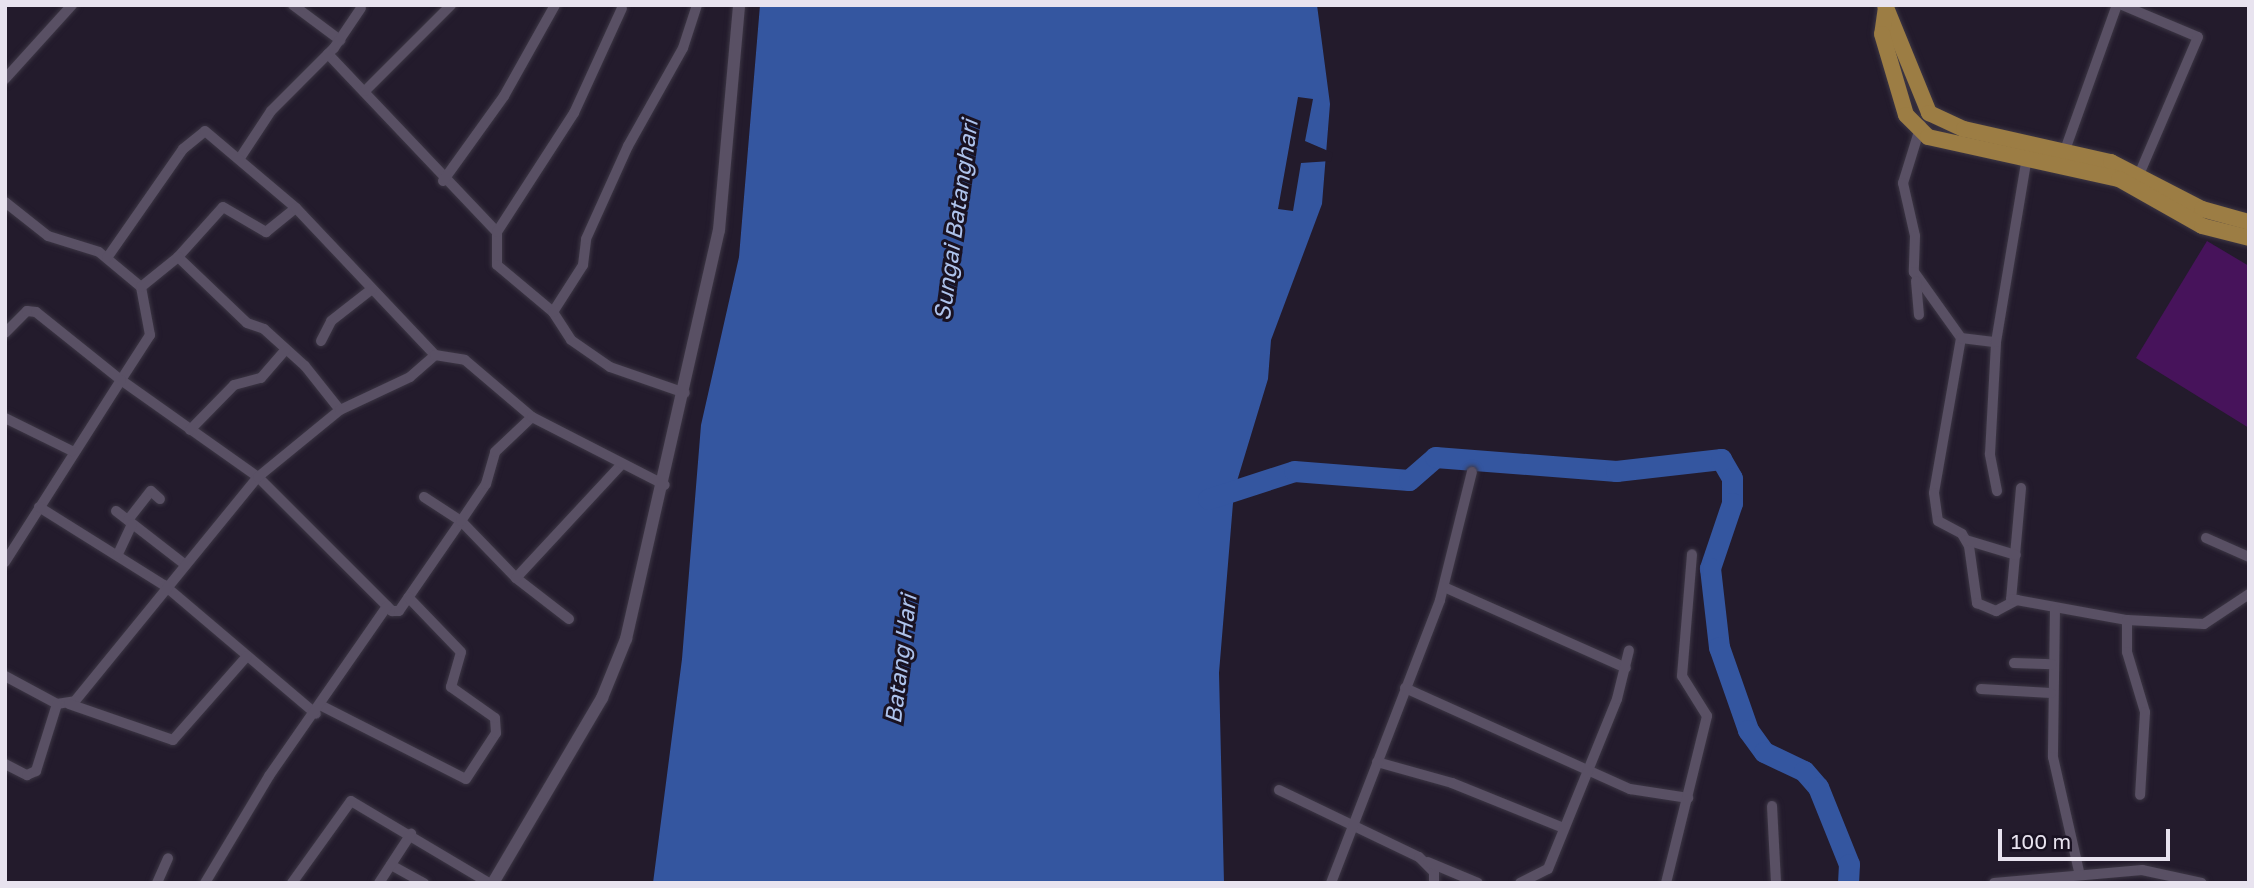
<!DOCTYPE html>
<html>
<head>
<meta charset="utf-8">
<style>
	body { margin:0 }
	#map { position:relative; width:2254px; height:888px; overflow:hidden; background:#231b2c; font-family:"Golos Text",sans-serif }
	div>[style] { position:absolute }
	.water>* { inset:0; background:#3456a0 }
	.pier>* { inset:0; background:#231b2c }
	.river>* { height:21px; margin:-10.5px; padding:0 10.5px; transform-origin:10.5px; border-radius:10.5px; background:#3456a0 }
	.building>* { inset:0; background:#47135b }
	.roads { filter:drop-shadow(0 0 2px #3c3644) drop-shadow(0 0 2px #3c3644) }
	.minor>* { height:10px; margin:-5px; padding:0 5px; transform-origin:5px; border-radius:5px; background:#595064 }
	.tertiary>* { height:12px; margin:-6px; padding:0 6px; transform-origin:6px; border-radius:6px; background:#595064 }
	.trunk>* { height:16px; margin:-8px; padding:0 8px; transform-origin:8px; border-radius:8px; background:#9c7d44 }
	span { translate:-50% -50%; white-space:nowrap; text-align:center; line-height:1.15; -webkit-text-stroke:6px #191222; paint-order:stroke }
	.water-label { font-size:23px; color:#aec3ec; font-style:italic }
	.frame { position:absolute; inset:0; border:7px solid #e8e3ef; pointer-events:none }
	.scale { position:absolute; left:1998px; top:829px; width:172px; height:32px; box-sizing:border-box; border:4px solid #e8e3ef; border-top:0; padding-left:9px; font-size:21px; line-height:24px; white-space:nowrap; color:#e8e3ef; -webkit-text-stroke:5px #191222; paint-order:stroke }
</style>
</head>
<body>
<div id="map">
	<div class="water">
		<i style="clip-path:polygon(760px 5px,1317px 5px,1330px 104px,1322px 204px,1271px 340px,1268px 379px,1234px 491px,1219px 673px,1224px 883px,653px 883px,682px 659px,701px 425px,739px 257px)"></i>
	</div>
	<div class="pier">
		<i style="clip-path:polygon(1298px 97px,1313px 99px,1305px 141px,1333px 153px,1331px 161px,1301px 163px,1293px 211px,1278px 209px)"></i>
	</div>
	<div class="river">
		<i style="left:1208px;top:499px;width:90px;rotate:-18deg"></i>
		<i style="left:1294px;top:471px;width:115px;rotate:4.5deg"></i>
		<i style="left:1409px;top:480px;width:35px;rotate:-41deg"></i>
		<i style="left:1435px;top:457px;width:182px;rotate:4.4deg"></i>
		<i style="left:1616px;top:471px;width:106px;rotate:-6.5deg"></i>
		<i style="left:1721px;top:459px;width:22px;rotate:60deg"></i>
		<i style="left:1732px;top:478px;width:25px;rotate:90deg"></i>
		<i style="left:1732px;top:503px;width:69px;rotate:108.7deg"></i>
		<i style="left:1710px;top:568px;width:80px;rotate:83.5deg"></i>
		<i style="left:1719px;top:647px;width:88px;rotate:70.7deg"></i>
		<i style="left:1748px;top:730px;width:27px;rotate:54deg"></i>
		<i style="left:1764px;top:752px;width:44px;rotate:25.4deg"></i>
		<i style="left:1804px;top:771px;width:21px;rotate:49deg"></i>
		<i style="left:1818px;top:787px;width:83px;rotate:68.1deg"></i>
		<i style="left:1849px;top:864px;width:19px;rotate:93deg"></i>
	</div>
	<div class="building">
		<i style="clip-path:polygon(2207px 241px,2249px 266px,2249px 428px,2136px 358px)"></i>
	</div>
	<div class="roads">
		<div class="minor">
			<i style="left:293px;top:5px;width:59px;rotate:36.7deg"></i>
			<i style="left:2122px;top:5px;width:82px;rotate:22.8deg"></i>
			<i style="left:2198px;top:37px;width:147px;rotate:113.2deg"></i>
			<i style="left:328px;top:54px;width:245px;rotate:46.5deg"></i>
			<i style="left:497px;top:232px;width:33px;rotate:90deg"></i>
			<i style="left:497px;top:265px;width:73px;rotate:40deg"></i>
			<i style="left:553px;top:312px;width:33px;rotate:57deg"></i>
			<i style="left:571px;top:340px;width:47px;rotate:34.7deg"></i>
			<i style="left:610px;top:367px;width:79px;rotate:19.1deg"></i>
			<i style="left:5px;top:79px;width:100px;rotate:-47.8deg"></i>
			<i style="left:365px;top:91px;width:122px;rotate:-45deg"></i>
			<i style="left:1921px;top:125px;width:61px;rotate:107.2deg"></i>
			<i style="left:1903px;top:183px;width:54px;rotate:77.2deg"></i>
			<i style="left:1915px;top:236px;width:36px;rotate:92deg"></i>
			<i style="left:1914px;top:272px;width:81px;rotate:54.5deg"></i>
			<i style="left:1961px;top:338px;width:157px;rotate:99.9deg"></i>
			<i style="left:1934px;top:493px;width:28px;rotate:82deg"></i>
			<i style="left:1938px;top:521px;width:27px;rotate:28deg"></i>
			<i style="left:1962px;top:534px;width:14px;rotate:60deg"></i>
			<i style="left:1969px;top:546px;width:58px;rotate:82deg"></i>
			<i style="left:1977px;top:603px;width:21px;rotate:23deg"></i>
			<i style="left:1996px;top:611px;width:24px;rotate:-28deg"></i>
			<i style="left:2065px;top:150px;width:154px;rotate:-70.3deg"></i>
			<i style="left:240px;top:158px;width:56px;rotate:-56.6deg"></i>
			<i style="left:271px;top:111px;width:89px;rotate:-45deg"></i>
			<i style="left:334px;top:48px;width:48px;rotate:-56deg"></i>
			<i style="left:443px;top:181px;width:105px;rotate:-54.3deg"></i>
			<i style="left:504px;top:96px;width:104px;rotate:-60.7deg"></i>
			<i style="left:5px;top:202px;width:55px;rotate:38.3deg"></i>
			<i style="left:48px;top:236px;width:53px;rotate:17.4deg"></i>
			<i style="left:99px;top:252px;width:55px;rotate:39.8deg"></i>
			<i style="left:141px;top:287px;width:49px;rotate:79.4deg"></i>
			<i style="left:150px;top:335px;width:54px;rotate:122.8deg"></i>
			<i style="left:121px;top:380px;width:168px;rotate:35.3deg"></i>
			<i style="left:258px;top:477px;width:190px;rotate:45deg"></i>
			<i style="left:392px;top:611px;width:7px"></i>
			<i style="left:399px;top:611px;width:109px;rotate:-55.4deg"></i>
			<i style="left:461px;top:521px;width:79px;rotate:46deg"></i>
			<i style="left:516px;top:578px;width:67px;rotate:37.7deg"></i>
			<i style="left:497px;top:232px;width:142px;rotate:-57.1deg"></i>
			<i style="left:574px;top:113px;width:115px;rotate:-65.4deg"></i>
			<i style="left:178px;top:257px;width:67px;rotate:-48deg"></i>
			<i style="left:223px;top:207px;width:50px;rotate:30.2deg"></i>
			<i style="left:266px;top:232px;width:38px;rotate:-39deg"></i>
			<i style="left:107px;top:258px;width:133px;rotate:-55.1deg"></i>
			<i style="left:183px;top:149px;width:28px;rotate:-39deg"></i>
			<i style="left:205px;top:131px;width:119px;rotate:40.2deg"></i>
			<i style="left:296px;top:208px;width:202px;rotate:46.6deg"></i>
			<i style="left:1916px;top:281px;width:34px;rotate:85deg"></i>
			<i style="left:141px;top:287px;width:48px;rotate:-39deg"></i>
			<i style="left:178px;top:257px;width:95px;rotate:43.7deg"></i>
			<i style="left:247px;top:323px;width:18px;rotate:19deg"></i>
			<i style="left:264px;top:329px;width:55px;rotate:42.1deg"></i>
			<i style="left:305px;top:366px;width:56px;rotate:51.5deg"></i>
			<i style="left:553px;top:312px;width:56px;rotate:-57.4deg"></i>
			<i style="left:583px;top:265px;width:26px;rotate:-83deg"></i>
			<i style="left:586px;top:239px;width:102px;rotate:-65.7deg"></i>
			<i style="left:628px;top:146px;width:112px;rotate:-60.7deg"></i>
			<i style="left:683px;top:48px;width:45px;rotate:-72deg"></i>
			<i style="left:5px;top:333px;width:31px;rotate:-45deg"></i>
			<i style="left:27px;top:311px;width:9px;rotate:6deg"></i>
			<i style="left:36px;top:312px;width:109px;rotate:38.7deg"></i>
			<i style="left:121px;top:380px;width:216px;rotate:122.5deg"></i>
			<i style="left:1961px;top:338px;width:35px;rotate:7deg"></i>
			<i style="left:321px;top:341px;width:22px;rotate:-63deg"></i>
			<i style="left:331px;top:321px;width:52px;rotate:-38deg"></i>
			<i style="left:5px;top:418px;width:75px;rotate:26.2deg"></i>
			<i style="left:190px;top:430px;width:63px;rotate:-45.6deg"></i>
			<i style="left:234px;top:385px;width:28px;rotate:-15deg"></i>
			<i style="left:261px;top:378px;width:37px;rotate:-49deg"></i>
			<i style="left:2021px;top:488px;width:111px;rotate:95.1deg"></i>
			<i style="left:2011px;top:599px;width:118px;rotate:10.3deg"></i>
			<i style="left:2127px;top:620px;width:77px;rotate:3deg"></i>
			<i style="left:2204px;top:624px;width:54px;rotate:-33.7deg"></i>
			<i style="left:1997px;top:491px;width:38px;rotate:-101deg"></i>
			<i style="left:1990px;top:454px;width:112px;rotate:-86.9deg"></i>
			<i style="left:1996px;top:342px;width:181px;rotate:-80.5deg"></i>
			<i style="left:424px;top:497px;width:44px;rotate:33deg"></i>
			<i style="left:461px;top:521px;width:45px;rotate:-56deg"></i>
			<i style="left:486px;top:484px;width:33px;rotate:-74deg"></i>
			<i style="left:495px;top:452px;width:51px;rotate:-43.4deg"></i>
			<i style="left:39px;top:507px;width:147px;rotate:32deg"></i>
			<i style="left:164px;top:585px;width:199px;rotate:40.3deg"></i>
			<i style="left:116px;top:511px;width:85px;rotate:37.8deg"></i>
			<i style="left:128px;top:520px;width:37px;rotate:-52deg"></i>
			<i style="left:151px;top:491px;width:12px;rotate:42deg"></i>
			<i style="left:2206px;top:538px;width:47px;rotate:23.8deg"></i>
			<i style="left:1966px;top:540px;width:52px;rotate:16.7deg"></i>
			<i style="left:118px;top:554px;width:33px;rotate:-65deg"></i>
			<i style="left:516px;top:578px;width:154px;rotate:-47.1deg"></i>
			<i style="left:1444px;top:587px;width:199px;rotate:24deg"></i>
			<i style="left:2055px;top:608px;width:149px;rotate:90.8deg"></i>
			<i style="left:2053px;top:757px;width:117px;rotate:77.2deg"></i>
			<i style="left:2127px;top:620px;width:32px;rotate:90deg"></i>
			<i style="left:2127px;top:652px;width:63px;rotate:73.3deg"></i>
			<i style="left:2145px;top:712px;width:83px;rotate:93.4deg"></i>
			<i style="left:2014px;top:663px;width:38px;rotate:2deg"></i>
			<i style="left:5px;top:676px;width:59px;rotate:28.3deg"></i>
			<i style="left:57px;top:704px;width:18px;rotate:-9deg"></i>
			<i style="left:75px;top:701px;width:289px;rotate:-50.8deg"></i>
			<i style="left:258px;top:477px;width:106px;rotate:-39.3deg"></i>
			<i style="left:340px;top:410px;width:77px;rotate:-25.2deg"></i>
			<i style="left:410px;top:377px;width:33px;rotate:-41deg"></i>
			<i style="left:435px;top:355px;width:30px;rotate:9deg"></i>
			<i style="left:465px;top:360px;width:88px;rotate:40.4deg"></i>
			<i style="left:532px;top:417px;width:149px;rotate:27.1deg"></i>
			<i style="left:1405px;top:688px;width:247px;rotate:24.2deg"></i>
			<i style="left:1630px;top:789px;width:59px;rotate:8.8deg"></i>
			<i style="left:1981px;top:689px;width:70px;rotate:3.3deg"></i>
			<i style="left:69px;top:704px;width:110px;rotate:19.1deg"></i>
			<i style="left:173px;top:740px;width:112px;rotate:-48.6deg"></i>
			<i style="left:322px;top:706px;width:161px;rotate:26.9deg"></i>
			<i style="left:466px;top:779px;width:55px;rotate:-56.9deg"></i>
			<i style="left:496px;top:733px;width:15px;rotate:-94deg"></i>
			<i style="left:495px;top:718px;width:54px;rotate:-144.8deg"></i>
			<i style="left:451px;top:687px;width:36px;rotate:-74deg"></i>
			<i style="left:461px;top:652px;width:76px;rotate:-133.9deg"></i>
			<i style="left:1377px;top:762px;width:78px;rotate:15.6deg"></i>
			<i style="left:1452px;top:783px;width:118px;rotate:22deg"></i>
			<i style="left:5px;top:764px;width:25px;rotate:27deg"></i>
			<i style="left:27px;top:775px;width:10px;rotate:-24deg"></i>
			<i style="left:36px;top:771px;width:70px;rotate:-72.6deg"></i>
			<i style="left:1279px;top:790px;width:155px;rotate:25.6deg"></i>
			<i style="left:1419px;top:857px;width:21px;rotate:45deg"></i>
			<i style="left:1434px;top:872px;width:11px;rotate:90deg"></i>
			<i style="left:1772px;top:806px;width:77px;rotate:87deg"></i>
			<i style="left:1428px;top:862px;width:54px;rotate:22.8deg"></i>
			<i style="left:391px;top:865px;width:38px;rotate:29deg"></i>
			<i style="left:157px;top:883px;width:27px;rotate:-66deg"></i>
			<i style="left:205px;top:883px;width:125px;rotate:-59.1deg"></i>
			<i style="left:269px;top:776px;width:207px;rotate:-55.2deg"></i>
			<i style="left:292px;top:883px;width:101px;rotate:-54.3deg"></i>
			<i style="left:351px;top:801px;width:161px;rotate:30.7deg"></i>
			<i style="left:379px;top:883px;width:59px;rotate:-56.9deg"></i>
			<i style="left:1331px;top:883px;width:303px;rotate:-68.9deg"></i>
			<i style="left:1440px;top:600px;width:132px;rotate:-76deg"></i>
			<i style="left:1520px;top:883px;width:31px;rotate:-27deg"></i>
			<i style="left:1548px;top:869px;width:183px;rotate:-67.9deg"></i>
			<i style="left:1617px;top:699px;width:50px;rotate:-76.2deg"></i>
			<i style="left:1666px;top:883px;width:172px;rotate:-76.2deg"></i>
			<i style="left:1707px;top:716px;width:47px;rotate:-122deg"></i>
			<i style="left:1682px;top:676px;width:122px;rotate:-85.3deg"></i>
			<i style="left:1994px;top:883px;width:149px;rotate:-5deg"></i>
			<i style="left:2142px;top:870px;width:61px;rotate:12.2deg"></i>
		</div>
		<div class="tertiary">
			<i style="left:493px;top:883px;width:215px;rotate:-59.5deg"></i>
			<i style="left:602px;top:698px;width:64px;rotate:-67.9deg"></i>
			<i style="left:626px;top:639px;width:419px;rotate:-77.2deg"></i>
			<i style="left:719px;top:230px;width:226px;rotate:-84.9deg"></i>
		</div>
		<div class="trunk">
			<i style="left:1885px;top:5px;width:117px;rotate:67.8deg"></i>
			<i style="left:1929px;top:113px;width:38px;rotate:25deg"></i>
			<i style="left:1964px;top:129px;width:151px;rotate:12.7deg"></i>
			<i style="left:2111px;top:162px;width:102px;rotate:27.3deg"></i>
			<i style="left:2202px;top:209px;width:49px;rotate:15.5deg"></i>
			<i style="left:1886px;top:7px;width:27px;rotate:98deg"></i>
			<i style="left:1882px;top:34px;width:84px;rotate:73.5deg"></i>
			<i style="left:1906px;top:115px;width:31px;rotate:45deg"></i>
			<i style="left:1928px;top:137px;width:196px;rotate:12.4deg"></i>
			<i style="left:2119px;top:179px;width:95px;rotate:29.5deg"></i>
			<i style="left:2202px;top:226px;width:49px;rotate:14.3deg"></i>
		</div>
	</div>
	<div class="water-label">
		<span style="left:955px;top:220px;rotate:-82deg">Sungai Batanghari</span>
		<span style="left:900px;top:659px;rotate:-83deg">Batang Hari</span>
	</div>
	<div class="frame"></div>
	<div class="scale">100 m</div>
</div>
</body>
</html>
